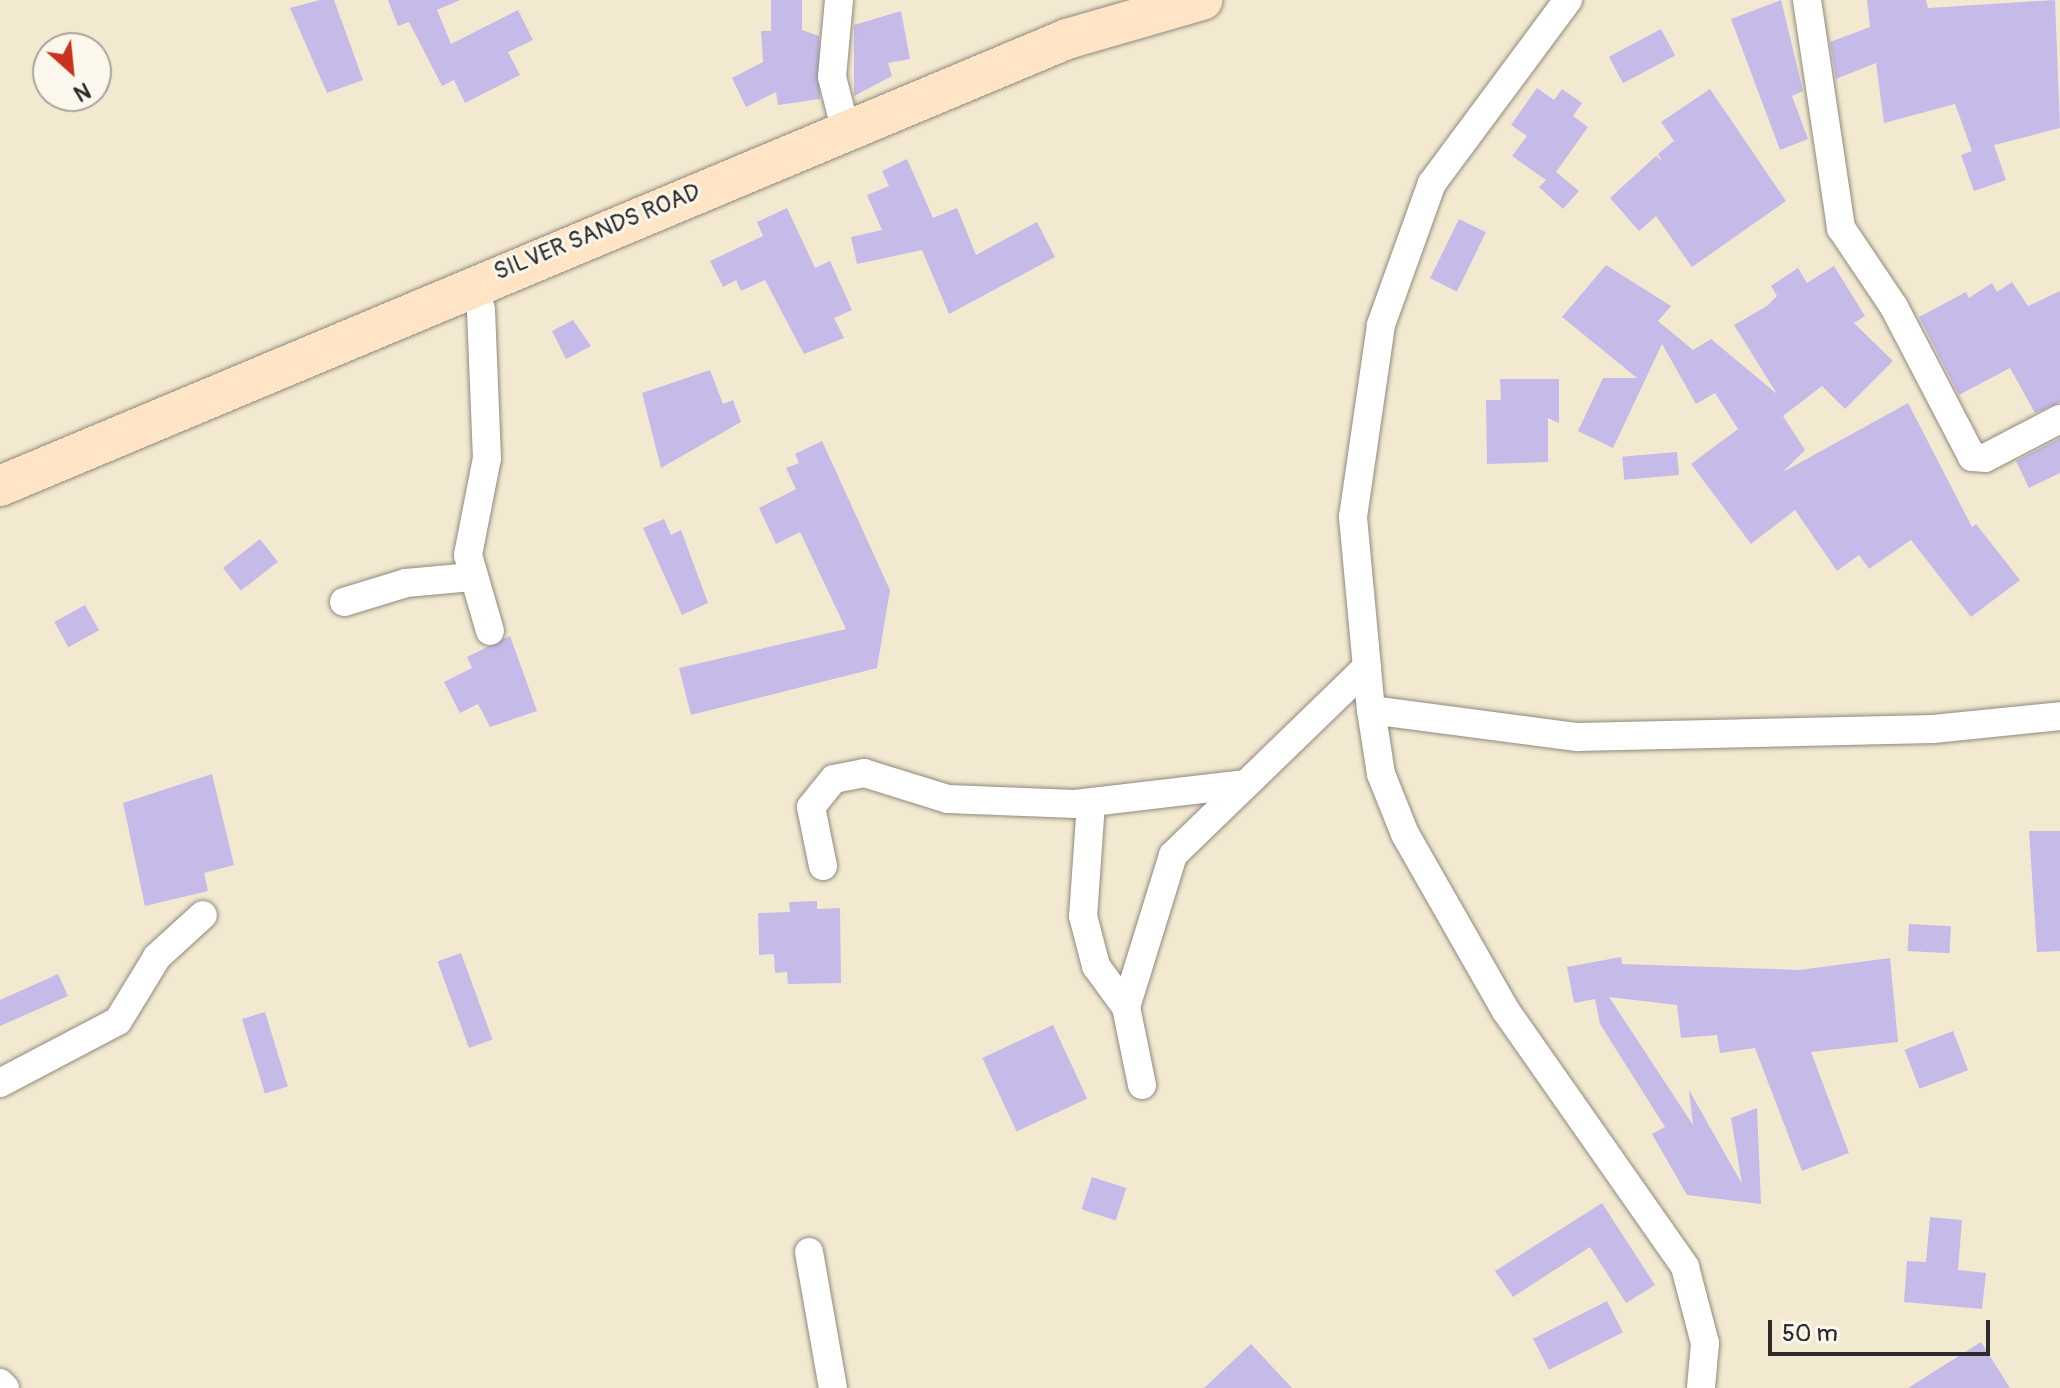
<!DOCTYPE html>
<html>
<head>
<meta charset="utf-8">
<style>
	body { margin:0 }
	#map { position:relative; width:2060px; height:1388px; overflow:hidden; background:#f3e9d1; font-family:Pangolin,sans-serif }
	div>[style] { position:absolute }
	.building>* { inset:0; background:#c6bae9; transform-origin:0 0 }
	.roads { filter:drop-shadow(0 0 2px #8f8a7e) drop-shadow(0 0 2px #8f8a7e) }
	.street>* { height:28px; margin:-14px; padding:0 14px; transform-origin:14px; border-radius:14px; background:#fff }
	.secondary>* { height:40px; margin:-20px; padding:0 20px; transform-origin:20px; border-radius:20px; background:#ffe4c6 }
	span { translate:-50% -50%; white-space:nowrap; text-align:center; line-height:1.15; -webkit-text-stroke:6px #fbf7ec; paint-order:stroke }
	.street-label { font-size:24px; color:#2b2b2b }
	.north { position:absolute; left:32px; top:32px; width:80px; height:80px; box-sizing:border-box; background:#fbf7ec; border:2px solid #a8a59f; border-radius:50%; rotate:153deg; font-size:22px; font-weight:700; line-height:32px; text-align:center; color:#2b2b2b }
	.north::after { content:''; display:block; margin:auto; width:28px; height:36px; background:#c8321e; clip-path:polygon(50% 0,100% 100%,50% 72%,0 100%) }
	.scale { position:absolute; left:1768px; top:1320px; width:222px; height:36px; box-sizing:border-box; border:4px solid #2b2b2b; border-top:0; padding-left:10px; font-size:24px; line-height:28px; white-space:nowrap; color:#2b2b2b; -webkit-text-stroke:6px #fbf7ec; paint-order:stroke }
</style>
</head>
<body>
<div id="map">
	<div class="building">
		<i style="clip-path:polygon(320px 0,334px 0,363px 80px,327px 93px,290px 8px)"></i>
		<i style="clip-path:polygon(388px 0,460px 0,437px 10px,451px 44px,518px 10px,533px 40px,508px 52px,520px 75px,465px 103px,454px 80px,442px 86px,409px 22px,398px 26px)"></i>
		<i style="clip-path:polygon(771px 0,802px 0,802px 30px,819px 36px,820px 99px,778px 105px,776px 92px,746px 107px,732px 78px,763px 62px,761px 31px,771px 31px)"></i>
		<i style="clip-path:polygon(1781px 0,1803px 91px,1792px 96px,1808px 139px,1780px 150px,1731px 19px)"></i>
		<i style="clip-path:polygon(1867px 0,1926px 0,1928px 8px,2055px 0,2060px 128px,1994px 145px,2006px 180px,1974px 191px,1961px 155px,1972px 151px,1955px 104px,1884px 123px,1876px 63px,1836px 79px,1830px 42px,1870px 27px)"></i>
		<i style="clip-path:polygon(901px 11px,910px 59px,888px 63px,892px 76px,854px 96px,854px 25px)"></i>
		<i style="left:1661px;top:29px;width:30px;height:59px;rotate:62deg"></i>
		<i style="clip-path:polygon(1537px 88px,1554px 100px,1562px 89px,1582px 103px,1573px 116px,1588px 127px,1556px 172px,1579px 191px,1563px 209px,1539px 187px,1546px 180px,1512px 156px,1527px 136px,1511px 125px)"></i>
		<i style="clip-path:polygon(1710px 89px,1786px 201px,1692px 267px,1656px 216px,1639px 231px,1610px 198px,1656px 156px,1662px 161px,1658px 154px,1674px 141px,1661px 122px)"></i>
		<i style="clip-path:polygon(907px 159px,933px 218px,957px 208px,976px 255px,1037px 222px,1055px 257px,949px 314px,922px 250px,857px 264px,851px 237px,882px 230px,867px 195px,889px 186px,882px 171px)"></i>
		<i style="clip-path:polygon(787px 208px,815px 268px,830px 261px,852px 310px,834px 318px,844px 338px,804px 354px,765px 280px,741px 291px,736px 280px,723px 287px,710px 261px,763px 236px,757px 222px)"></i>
		<i style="left:1459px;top:219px;width:30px;height:66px;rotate:26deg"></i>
		<i style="clip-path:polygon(1606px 265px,1671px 306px,1658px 321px,1693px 350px,1711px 339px,1777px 394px,1734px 325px,1767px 306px,1777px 296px,1771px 286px,1798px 268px,1807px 283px,1834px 266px,1865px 316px,1854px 323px,1893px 361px,1845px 409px,1822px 386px,1783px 416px,1805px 450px,1783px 472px,1908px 403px,1972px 527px,1976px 524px,2020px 580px,1971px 617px,1911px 540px,1869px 569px,1859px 555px,1837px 571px,1795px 510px,1751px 544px,1691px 464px,1738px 429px,1715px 393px,1696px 404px,1662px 344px,1613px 448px,1578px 431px,1603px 378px,1637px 378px,1562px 317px)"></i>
		<i style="clip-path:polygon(2012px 282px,2028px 306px,2060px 291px,2060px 402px,2035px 413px,2010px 368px,1959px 395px,1919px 317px,1966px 292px,1969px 298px,1992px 283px,1997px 292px)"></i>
		<i style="clip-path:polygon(573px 320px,591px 346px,566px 359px,552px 331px)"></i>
		<i style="clip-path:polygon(710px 370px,723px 404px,733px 400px,741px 422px,661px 468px,642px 393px)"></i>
		<i style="clip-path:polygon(1500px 379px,1559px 379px,1559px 423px,1548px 418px,1548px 462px,1487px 464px,1486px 400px,1501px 400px)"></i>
		<i style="clip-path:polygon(2060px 438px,2060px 473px,2029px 488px,2016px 461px)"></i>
		<i style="clip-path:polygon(822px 441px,890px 590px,877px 668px,691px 715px,679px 668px,846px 629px,800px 532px,776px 544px,759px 508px,796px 489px,786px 468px,799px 463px,795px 454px)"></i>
		<i style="left:1677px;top:452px;width:23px;height:55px;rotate:85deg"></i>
		<i style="clip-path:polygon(664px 519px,671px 535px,681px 530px,708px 603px,682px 615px,643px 528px)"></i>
		<i style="left:260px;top:539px;width:29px;height:47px;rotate:52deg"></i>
		<i style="left:85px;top:605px;width:29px;height:35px;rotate:61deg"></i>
		<i style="clip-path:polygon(510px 636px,537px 711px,490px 727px,478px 704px,460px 713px,444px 682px,472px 668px,467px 657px)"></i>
		<i style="clip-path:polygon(212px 774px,234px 865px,204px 873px,208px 891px,145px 906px,123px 803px)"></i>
		<i style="clip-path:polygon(2029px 831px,2060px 831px,2060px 951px,2037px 952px)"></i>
		<i style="clip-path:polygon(817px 901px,817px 909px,840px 908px,841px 983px,788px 984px,787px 972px,775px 973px,774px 954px,759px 955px,758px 913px,790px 912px,789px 902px)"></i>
		<i style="left:1909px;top:924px;width:42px;height:27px;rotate:3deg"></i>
		<i style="left:461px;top:953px;width:92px;height:25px;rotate:70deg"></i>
		<i style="clip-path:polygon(1621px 957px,1622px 964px,1799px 970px,1890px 958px,1898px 1042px,1811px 1052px,1849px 1153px,1802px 1171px,1755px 1048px,1720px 1053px,1717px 1035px,1681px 1038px,1677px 1005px,1609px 997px,1693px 1125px,1689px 1090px,1742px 1184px,1731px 1118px,1757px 1108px,1761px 1204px,1687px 1195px,1652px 1134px,1665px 1127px,1600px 1024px,1595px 999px,1574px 1003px,1567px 967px)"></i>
		<i style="clip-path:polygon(58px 974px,68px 996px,0 1026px,0 1000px)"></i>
		<i style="left:265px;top:1012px;width:78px;height:24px;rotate:73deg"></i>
		<i style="left:1053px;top:1025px;width:81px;height:78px;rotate:65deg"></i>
		<i style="left:1953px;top:1031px;width:42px;height:52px;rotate:69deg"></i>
		<i style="left:1092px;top:1177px;width:36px;height:34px;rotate:18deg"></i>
		<i style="clip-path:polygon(1602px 1203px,1655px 1285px,1626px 1303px,1590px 1247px,1513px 1297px,1495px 1271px)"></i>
		<i style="clip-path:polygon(1930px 1217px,1962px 1220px,1958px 1270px,1986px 1273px,1982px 1309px,1904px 1302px,1907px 1261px,1926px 1262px)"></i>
		<i style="left:1607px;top:1301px;width:35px;height:83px;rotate:63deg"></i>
		<i style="clip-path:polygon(1981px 1342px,2010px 1388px,1908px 1388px)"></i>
		<i style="clip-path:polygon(1251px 1344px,1292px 1388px,1204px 1388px)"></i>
	</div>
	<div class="roads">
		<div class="street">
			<i style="left:839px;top:0;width:77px;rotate:95.2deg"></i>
			<i style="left:832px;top:77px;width:57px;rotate:75.7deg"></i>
			<i style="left:1568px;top:0;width:228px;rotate:126.6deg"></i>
			<i style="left:1432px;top:183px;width:151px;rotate:109.8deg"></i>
			<i style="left:1381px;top:325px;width:194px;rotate:98.3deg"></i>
			<i style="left:1353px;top:517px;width:194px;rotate:84.7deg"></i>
			<i style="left:1371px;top:710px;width:65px;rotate:81.1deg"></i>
			<i style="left:1381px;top:774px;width:65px;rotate:68.2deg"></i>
			<i style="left:1405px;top:834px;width:204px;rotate:60.3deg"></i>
			<i style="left:1506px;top:1011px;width:312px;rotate:55deg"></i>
			<i style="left:1685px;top:1267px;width:79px;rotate:75.3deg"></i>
			<i style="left:1705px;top:1343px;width:45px;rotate:95.1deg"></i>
			<i style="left:1807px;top:0;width:231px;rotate:81.5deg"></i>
			<i style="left:1841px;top:228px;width:95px;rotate:56.1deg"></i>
			<i style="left:1894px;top:307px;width:169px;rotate:62.5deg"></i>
			<i style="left:1972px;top:457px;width:13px;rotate:4deg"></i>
			<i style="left:1985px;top:458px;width:85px;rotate:-27.5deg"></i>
			<i style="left:473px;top:282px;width:29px;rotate:74deg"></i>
			<i style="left:481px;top:310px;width:148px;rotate:87.7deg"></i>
			<i style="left:487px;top:458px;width:99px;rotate:101.1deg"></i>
			<i style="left:468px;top:555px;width:79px;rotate:73.9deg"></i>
			<i style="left:344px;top:602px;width:65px;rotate:-17deg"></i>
			<i style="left:406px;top:583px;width:66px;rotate:-5.2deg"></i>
			<i style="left:1371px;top:710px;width:208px;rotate:7.5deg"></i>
			<i style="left:1577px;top:737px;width:356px;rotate:-1.3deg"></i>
			<i style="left:1933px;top:729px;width:128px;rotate:-5.8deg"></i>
			<i style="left:1091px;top:803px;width:113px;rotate:94deg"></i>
			<i style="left:1083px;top:916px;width:52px;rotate:75.4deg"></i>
			<i style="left:1096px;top:966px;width:51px;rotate:53.8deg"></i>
			<i style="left:823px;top:866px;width:60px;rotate:-101.5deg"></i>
			<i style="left:811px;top:807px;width:36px;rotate:-51deg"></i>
			<i style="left:834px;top:779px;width:31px;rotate:-11deg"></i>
			<i style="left:864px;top:773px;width:88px;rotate:17.2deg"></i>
			<i style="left:948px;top:799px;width:127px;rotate:2.3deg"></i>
			<i style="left:1075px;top:804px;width:170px;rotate:-6.7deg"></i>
			<i style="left:0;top:1083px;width:133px;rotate:-27.7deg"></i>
			<i style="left:118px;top:1021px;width:75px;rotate:-58.6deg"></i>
			<i style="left:157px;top:957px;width:62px;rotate:-42.4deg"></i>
			<i style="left:1142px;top:1085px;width:80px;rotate:-101.6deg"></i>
			<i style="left:1126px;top:1007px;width:159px;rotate:-72.8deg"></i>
			<i style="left:1173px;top:855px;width:270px;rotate:-44.1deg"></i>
			<i style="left:809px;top:1252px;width:138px;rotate:80deg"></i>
			<i style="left:0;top:1383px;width:7px;rotate:45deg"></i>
		</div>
		<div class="secondary">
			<i style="left:0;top:486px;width:1157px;rotate:-22.73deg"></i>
			<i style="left:1067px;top:39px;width:141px;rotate:-16.1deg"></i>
		</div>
	</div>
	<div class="street-label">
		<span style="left:597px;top:232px;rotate:-22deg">SILVER SANDS ROAD</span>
	</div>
	<div class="north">N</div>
	<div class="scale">50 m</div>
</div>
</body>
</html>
